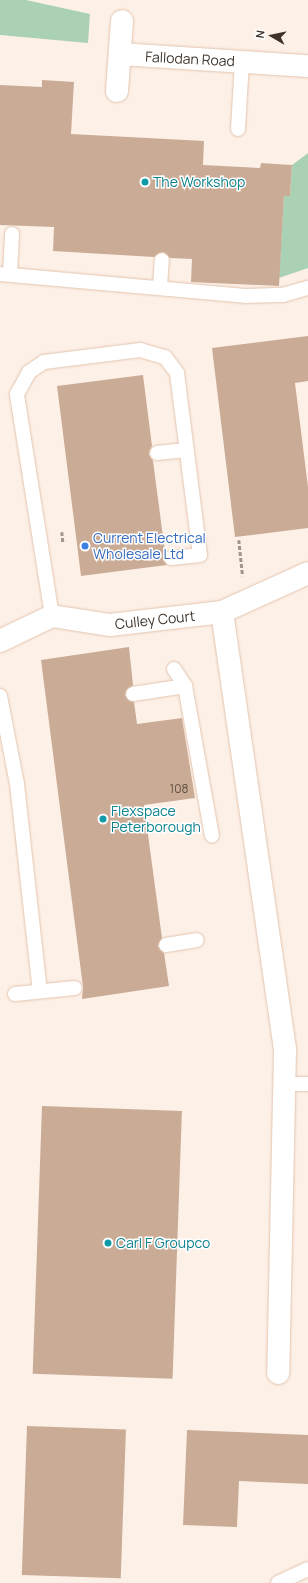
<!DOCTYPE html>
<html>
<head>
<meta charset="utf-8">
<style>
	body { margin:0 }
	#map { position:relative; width:308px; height:1583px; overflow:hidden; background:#fdf0e7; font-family:Manrope,sans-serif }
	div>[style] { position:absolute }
	.green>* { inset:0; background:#abd1b4 }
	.building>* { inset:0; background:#caac96; transform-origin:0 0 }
	.path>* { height:2.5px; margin-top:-1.25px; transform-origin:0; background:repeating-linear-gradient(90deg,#a1958c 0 4px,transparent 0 6px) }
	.roads { filter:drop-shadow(0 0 1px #e3c4ad) drop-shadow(0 0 1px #e3c4ad) }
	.service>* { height:14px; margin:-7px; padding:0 7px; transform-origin:7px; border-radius:7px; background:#fff }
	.minor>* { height:22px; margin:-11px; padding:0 11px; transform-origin:11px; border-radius:11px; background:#fff }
	.dots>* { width:11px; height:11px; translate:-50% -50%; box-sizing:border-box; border:2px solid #fff; border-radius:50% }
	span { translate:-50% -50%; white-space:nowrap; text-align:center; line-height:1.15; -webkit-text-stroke:3px #fff; paint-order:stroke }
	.number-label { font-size:12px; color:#615044 }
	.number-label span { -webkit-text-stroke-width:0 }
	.street-label { font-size:14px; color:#3e3229 }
	.culture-label { font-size:14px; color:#0d838f }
	.left { translate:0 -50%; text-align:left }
	.shop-label { font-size:14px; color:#366cbe }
	.north { position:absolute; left:252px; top:16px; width:40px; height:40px; -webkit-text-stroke:3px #fff; paint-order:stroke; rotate:279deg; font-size:11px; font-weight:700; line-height:16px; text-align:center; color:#3e3229 }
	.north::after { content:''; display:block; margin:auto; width:14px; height:18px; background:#3e3229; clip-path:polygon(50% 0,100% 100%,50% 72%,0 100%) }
</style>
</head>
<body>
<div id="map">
	<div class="green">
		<i style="clip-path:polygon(0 0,26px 0,90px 14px,88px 43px,0 35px)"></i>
		<i style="clip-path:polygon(308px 153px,308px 268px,279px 278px,284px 196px,290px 196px,292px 165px)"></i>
	</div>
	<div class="building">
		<i style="clip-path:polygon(42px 80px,74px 82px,71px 134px,204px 141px,203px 165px,260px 168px,261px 163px,292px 165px,290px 196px,284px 196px,279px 286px,191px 282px,192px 259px,170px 258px,163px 252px,154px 257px,53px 251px,54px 227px,0 225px,0 85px,42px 87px)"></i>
		<i style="clip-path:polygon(308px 336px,308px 381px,295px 383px,308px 487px,308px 528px,235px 537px,212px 348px)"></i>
		<i style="clip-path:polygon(143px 375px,152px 446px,149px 454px,153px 461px,165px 552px,163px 559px,167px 565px,81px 576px,57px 386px)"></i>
		<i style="clip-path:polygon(129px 647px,133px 685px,125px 695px,134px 702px,137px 724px,182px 718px,195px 798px,144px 805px,162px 938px,158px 946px,164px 953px,169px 986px,82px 999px,83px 987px,41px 660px)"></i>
		<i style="left:42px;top:1106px;width:140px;height:268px;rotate:2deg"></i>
		<i style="left:27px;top:1426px;width:99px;height:149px;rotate:2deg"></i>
		<i style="clip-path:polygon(187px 1430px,308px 1435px,308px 1484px,239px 1481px,237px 1527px,183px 1525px)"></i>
	</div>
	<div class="path">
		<i style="left:62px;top:532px;width:10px;rotate:84deg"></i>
		<i style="left:239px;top:540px;width:36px;rotate:84deg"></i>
	</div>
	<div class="roads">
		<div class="service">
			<i style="left:238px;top:129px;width:67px;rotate:-86.6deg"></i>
			<i style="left:0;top:274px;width:246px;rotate:5.1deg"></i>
			<i style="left:245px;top:296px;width:38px;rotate:-2deg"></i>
			<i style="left:283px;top:295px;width:26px;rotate:-16deg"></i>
			<i style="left:10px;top:274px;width:40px;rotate:-87.1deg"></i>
			<i style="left:160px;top:286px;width:26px;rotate:-86deg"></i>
			<i style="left:157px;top:453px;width:29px;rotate:-6deg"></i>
			<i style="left:52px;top:616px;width:225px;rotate:-99deg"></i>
			<i style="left:17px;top:394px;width:25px;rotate:-61deg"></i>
			<i style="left:29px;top:372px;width:18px;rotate:-34deg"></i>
			<i style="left:44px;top:362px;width:97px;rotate:-7.1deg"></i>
			<i style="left:140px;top:350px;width:26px;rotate:16deg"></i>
			<i style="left:165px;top:357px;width:20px;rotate:53deg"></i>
			<i style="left:177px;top:373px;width:183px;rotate:82.8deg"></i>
			<i style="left:200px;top:555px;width:29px;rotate:174deg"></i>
			<i style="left:174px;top:669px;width:20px;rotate:57deg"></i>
			<i style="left:133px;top:694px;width:53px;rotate:-8.7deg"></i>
			<i style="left:185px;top:686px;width:152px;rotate:79.8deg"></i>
			<i style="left:0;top:696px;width:90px;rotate:79.1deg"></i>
			<i style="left:17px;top:784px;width:208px;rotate:83.7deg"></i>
			<i style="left:166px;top:945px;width:31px;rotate:-9deg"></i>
			<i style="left:15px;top:994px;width:60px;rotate:-5.7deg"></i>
			<i style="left:286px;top:1084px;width:22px"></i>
			<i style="left:278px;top:1583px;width:33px;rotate:-25deg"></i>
		</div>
		<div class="minor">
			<i style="left:120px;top:54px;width:188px;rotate:3.7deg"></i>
			<i style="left:117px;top:91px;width:70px;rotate:-85.9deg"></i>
			<i style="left:222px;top:612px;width:443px;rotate:81.8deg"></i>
			<i style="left:285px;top:1050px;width:323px;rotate:91.2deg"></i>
			<i style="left:0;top:641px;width:58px;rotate:-25.7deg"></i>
			<i style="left:52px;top:616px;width:59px;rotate:8.8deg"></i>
			<i style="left:110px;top:625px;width:113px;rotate:-6.6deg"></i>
			<i style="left:222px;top:612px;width:94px;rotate:-24.4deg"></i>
		</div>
	</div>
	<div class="dots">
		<i style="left:145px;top:182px;background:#0f9aa8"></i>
		<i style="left:85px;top:546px;background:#3f7fe0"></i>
		<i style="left:103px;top:819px;background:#0f9aa8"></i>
		<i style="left:108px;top:1243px;background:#0f9aa8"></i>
	</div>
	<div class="number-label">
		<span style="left:179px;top:789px">108</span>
	</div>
	<div class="street-label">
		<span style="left:190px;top:59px;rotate:3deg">Fallodan Road</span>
		<span style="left:155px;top:620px;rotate:-6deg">Culley Court</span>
	</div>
	<div class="culture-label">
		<span class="left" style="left:153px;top:182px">The Workshop</span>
		<span class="left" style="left:111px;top:819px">Flexspace<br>Peterborough</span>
		<span class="left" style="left:116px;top:1243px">Carl F Groupco</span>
	</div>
	<div class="shop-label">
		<span class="left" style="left:93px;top:546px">Current Electrical<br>Wholesale Ltd</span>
	</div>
	<div class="north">N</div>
</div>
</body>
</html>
